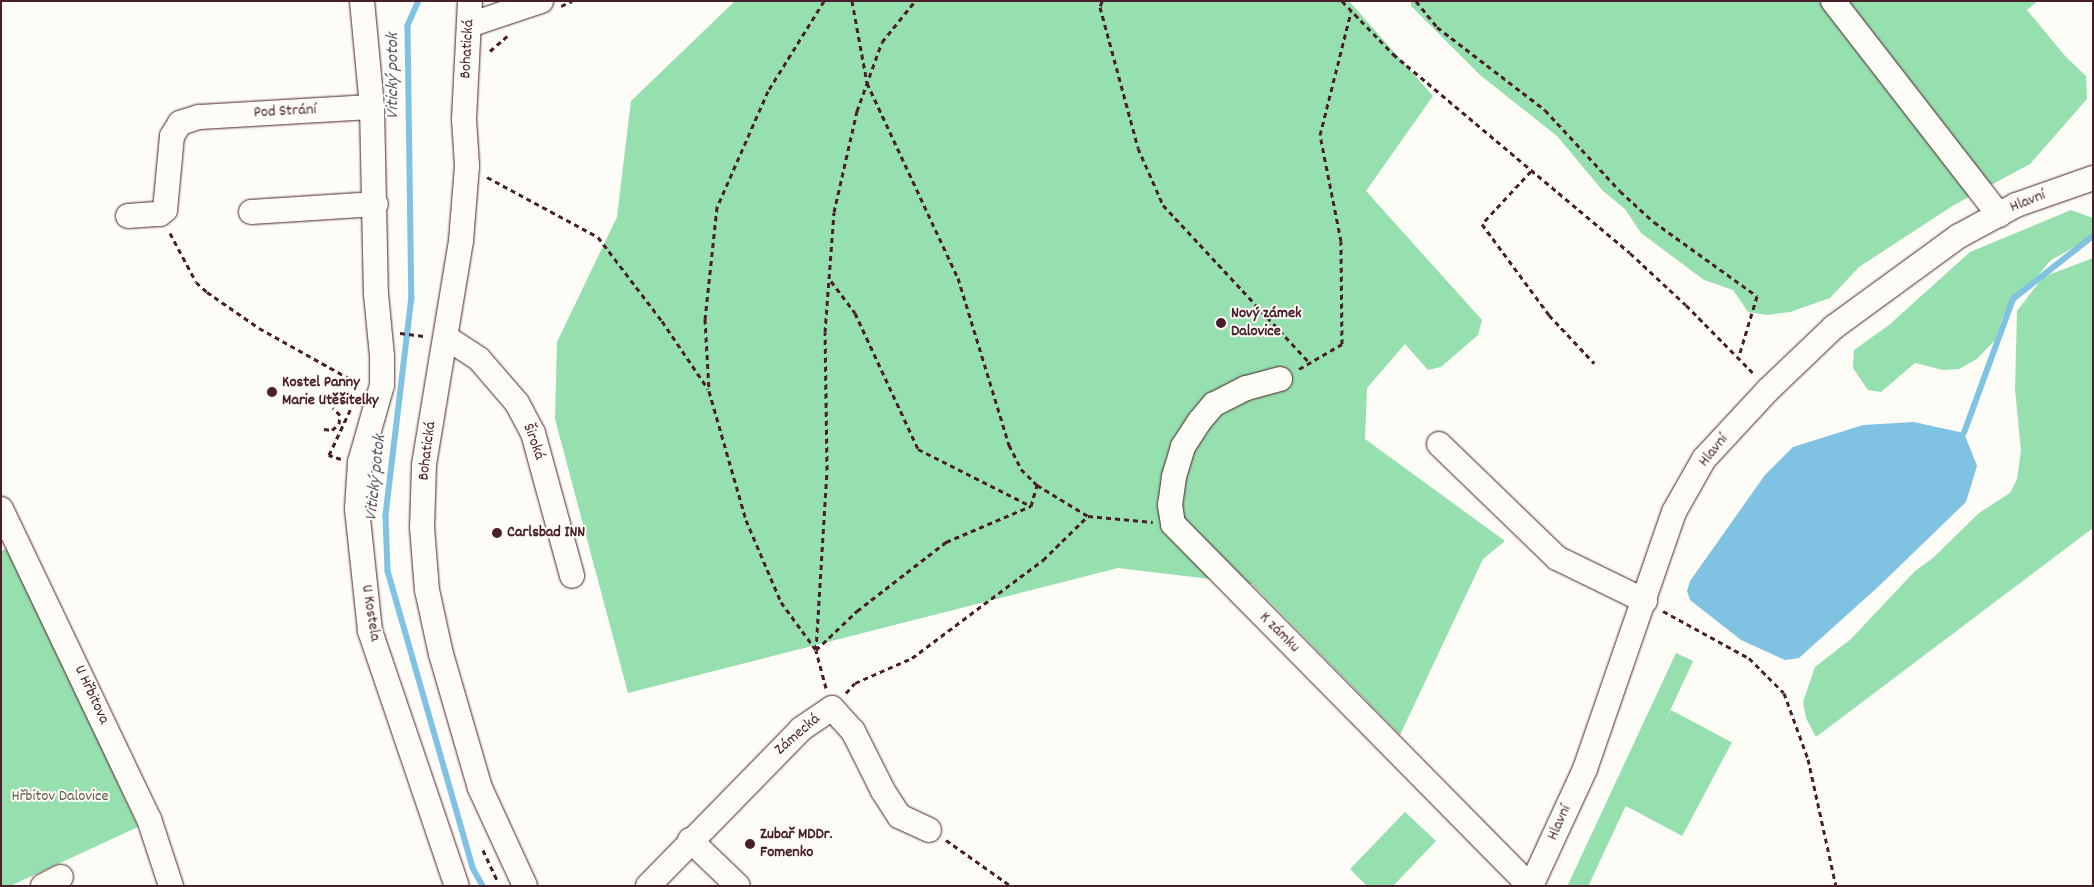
<!DOCTYPE html>
<html>
<head>
<meta charset="utf-8">
<style>
	body { margin:0 }
	#map { position:relative; width:2094px; height:887px; overflow:hidden; background:#fdfcf7; font-family:Dekko,sans-serif }
	div>[style] { position:absolute }
	.green>* { inset:0; background:#96dfae; transform-origin:0 0 }
	.water>* { inset:0; background:#80c2e1 }
	.stream>* { height:5.5px; margin:-2.75px; padding:0 2.75px; transform-origin:2.75px; border-radius:2.75px; background:#80c2e1 }
	.path>* { height:3px; margin-top:-1.5px; transform-origin:0; background:repeating-linear-gradient(90deg,#4a1f2b 0 5px,transparent 0 9px) }
	.roads { filter:drop-shadow(0 0 1px #4a1f2b) drop-shadow(0 0 1px #4a1f2b) }
	.minor>* { height:24px; margin:-12px; padding:0 12px; transform-origin:12px; border-radius:12px; background:#fdfcf7 }
	.dots>* { width:14px; height:14px; translate:-50% -50%; box-sizing:border-box; border:2px solid #fdfcf7; border-radius:50% }
	span { translate:-50% -50%; white-space:nowrap; text-align:center; line-height:1.15; -webkit-text-stroke:4px #fdfcf7; paint-order:stroke }
	.street-label { font-size:16px; color:#4a1f2b }
	.poi-label { font-size:16px; color:#4a1f2b; font-weight:700 }
	.left { translate:0 -50%; text-align:left }
	.park-label { font-size:16px; color:#615952 }
	.water-label { font-size:18px; color:#5d586b; font-style:italic }
	.frame { position:absolute; inset:0; border:2px solid #4a1f2b; pointer-events:none }
</style>
</head>
<body>
<div id="map">
	<div class="green">
		<i style="clip-path:polygon(735px 1px,1349px 1px,1433px 96px,1366px 191px,1482px 320px,1478px 335px,1441px 367px,1428px 370px,1405px 344px,1367px 388px,1365px 439px,1505px 541px,1483px 559px,1400px 735px,1252px 584px,1118px 568px,628px 693px,555px 419px,557px 342px,617px 217px,631px 101px)"></i>
		<i style="clip-path:polygon(1411px 1px,2038px 1px,2027px 10px,2066px 57px,2086px 76px,2087px 99px,2030px 164px,1954px 205px,1859px 267px,1830px 298px,1790px 312px,1767px 315px,1748px 312px,1733px 290px,1704px 280px,1641px 233px,1625px 209px,1603px 191px,1557px 136px,1480px 75px,1411px 6px)"></i>
		<i style="clip-path:polygon(2071px 210px,2093px 218px,2093px 237px,2051px 260px,2003px 316px,1995px 340px,1977px 359px,1959px 369px,1943px 370px,1915px 363px,1881px 392px,1868px 390px,1853px 368px,1854px 350px,1889px 325px,1970px 252px)"></i>
		<i style="clip-path:polygon(2093px 258px,2093px 528px,1816px 737px,1806px 718px,1803px 702px,1815px 667px,1851px 639px,1915px 571px,1933px 558px,1979px 513px,2010px 493px,2017px 479px,2021px 451px,2015px 389px,2017px 311px,2043px 277px)"></i>
		<i style="clip-path:polygon(10px 547px,138px 827px,10px 886px,1px 886px,1px 551px)"></i>
		<i style="left:1676px;top:653px;width:19px;height:263px;rotate:25deg"></i>
		<i style="left:1671px;top:710px;width:69px;height:106px;rotate:28deg"></i>
		<i style="clip-path:polygon(1405px 812px,1436px 841px,1393px 886px,1367px 886px,1350px 869px)"></i>
	</div>
	<div class="water">
		<i style="clip-path:polygon(1914px 422px,1964px 433px,1977px 466px,1966px 502px,1878px 587px,1799px 658px,1785px 660px,1741px 640px,1690px 600px,1687px 591px,1690px 581px,1765px 475px,1793px 447px,1863px 425px)"></i>
	</div>
	<div class="stream">
		<i style="left:419px;top:1px;width:27px;rotate:114deg"></i>
		<i style="left:408px;top:26px;width:271px;rotate:89.2deg"></i>
		<i style="left:412px;top:297px;width:221px;rotate:96.8deg"></i>
		<i style="left:386px;top:516px;width:55px;rotate:87.9deg"></i>
		<i style="left:388px;top:571px;width:309px;rotate:74deg"></i>
		<i style="left:473px;top:868px;width:21px;rotate:61deg"></i>
		<i style="left:1964px;top:433px;width:143px;rotate:-69.9deg"></i>
		<i style="left:2013px;top:299px;width:102px;rotate:-38.2deg"></i>
	</div>
	<div class="path">
		<i style="left:824px;top:1px;width:106px;rotate:121.9deg"></i>
		<i style="left:768px;top:91px;width:127px;rotate:113.7deg"></i>
		<i style="left:717px;top:207px;width:113px;rotate:96.1deg"></i>
		<i style="left:705px;top:319px;width:72px;rotate:86.8deg"></i>
		<i style="left:709px;top:391px;width:134px;rotate:74deg"></i>
		<i style="left:746px;top:520px;width:89px;rotate:66.9deg"></i>
		<i style="left:781px;top:602px;width:59px;rotate:53.9deg"></i>
		<i style="left:816px;top:650px;width:57px;rotate:-43.6deg"></i>
		<i style="left:857px;top:611px;width:113px;rotate:-37.8deg"></i>
		<i style="left:946px;top:542px;width:92px;rotate:-23deg"></i>
		<i style="left:852px;top:1px;width:83px;rotate:79.6deg"></i>
		<i style="left:867px;top:83px;width:215px;rotate:65deg"></i>
		<i style="left:958px;top:278px;width:175px;rotate:73deg"></i>
		<i style="left:1009px;top:445px;width:27px;rotate:63deg"></i>
		<i style="left:1021px;top:469px;width:23px;rotate:45deg"></i>
		<i style="left:1102px;top:1px;width:6px;rotate:108deg"></i>
		<i style="left:1100px;top:7px;width:146px;rotate:74.9deg"></i>
		<i style="left:1138px;top:148px;width:62px;rotate:66.3deg"></i>
		<i style="left:1163px;top:205px;width:216px;rotate:47.1deg"></i>
		<i style="left:1342px;top:1px;width:74px;rotate:46.1deg"></i>
		<i style="left:1393px;top:54px;width:309px;rotate:40deg"></i>
		<i style="left:1630px;top:253px;width:76px;rotate:42.9deg"></i>
		<i style="left:1686px;top:305px;width:97px;rotate:45.4deg"></i>
		<i style="left:1416px;top:1px;width:33px;rotate:51deg"></i>
		<i style="left:1437px;top:27px;width:136px;rotate:37.5deg"></i>
		<i style="left:1545px;top:110px;width:110px;rotate:47.2deg"></i>
		<i style="left:1620px;top:191px;width:46px;rotate:42.4deg"></i>
		<i style="left:1654px;top:222px;width:127px;rotate:35.7deg"></i>
		<i style="left:1757px;top:296px;width:63px;rotate:106.7deg"></i>
		<i style="left:561px;top:6px;width:12px;rotate:-24deg"></i>
		<i style="left:490px;top:51px;width:23px;rotate:-41deg"></i>
		<i style="left:1531px;top:171px;width:72px;rotate:132.8deg"></i>
		<i style="left:1482px;top:224px;width:113px;rotate:53.6deg"></i>
		<i style="left:1549px;top:315px;width:66px;rotate:46.8deg"></i>
		<i style="left:487px;top:177px;width:126px;rotate:28.4deg"></i>
		<i style="left:598px;top:237px;width:106px;rotate:52.7deg"></i>
		<i style="left:662px;top:321px;width:82px;rotate:55.9deg"></i>
		<i style="left:170px;top:233px;width:55px;rotate:62deg"></i>
		<i style="left:196px;top:282px;width:15px;rotate:42deg"></i>
		<i style="left:207px;top:292px;width:63px;rotate:34.7deg"></i>
		<i style="left:259px;top:328px;width:117px;rotate:29.2deg"></i>
		<i style="left:831px;top:281px;width:40px;rotate:53deg"></i>
		<i style="left:855px;top:313px;width:150px;rotate:65.1deg"></i>
		<i style="left:918px;top:449px;width:127px;rotate:26.8deg"></i>
		<i style="left:1031px;top:506px;width:22px;rotate:-74deg"></i>
		<i style="left:1037px;top:485px;width:60px;rotate:31.3deg"></i>
		<i style="left:1088px;top:516px;width:65px;rotate:5.3deg"></i>
		<i style="left:400px;top:333px;width:24px;rotate:7deg"></i>
		<i style="left:1299px;top:369px;width:50px;rotate:-30.2deg"></i>
		<i style="left:1342px;top:344px;width:103px;rotate:-90.6deg"></i>
		<i style="left:1341px;top:241px;width:108px;rotate:-101.2deg"></i>
		<i style="left:1320px;top:135px;width:127px;rotate:-75.9deg"></i>
		<i style="left:324px;top:429px;width:8px;rotate:7deg"></i>
		<i style="left:332px;top:430px;width:9px;rotate:-41deg"></i>
		<i style="left:339px;top:424px;width:9px;rotate:-84deg"></i>
		<i style="left:340px;top:415px;width:10px;rotate:-135deg"></i>
		<i style="left:341px;top:459px;width:13px;rotate:-162deg"></i>
		<i style="left:329px;top:455px;width:54px;rotate:-64.9deg"></i>
		<i style="left:1663px;top:611px;width:98px;rotate:28.7deg"></i>
		<i style="left:1749px;top:658px;width:49px;rotate:45deg"></i>
		<i style="left:1784px;top:693px;width:70px;rotate:70deg"></i>
		<i style="left:1808px;top:759px;width:130px;rotate:77.6deg"></i>
		<i style="left:826px;top:688px;width:39px;rotate:-105deg"></i>
		<i style="left:816px;top:650px;width:180px;rotate:-86.5deg"></i>
		<i style="left:827px;top:470px;width:138px;rotate:-90.8deg"></i>
		<i style="left:825px;top:332px;width:120px;rotate:-85.7deg"></i>
		<i style="left:834px;top:212px;width:104px;rotate:-77.2deg"></i>
		<i style="left:857px;top:111px;width:73px;rotate:-70.1deg"></i>
		<i style="left:882px;top:42px;width:53px;rotate:-51.2deg"></i>
		<i style="left:846px;top:693px;width:13px;rotate:-48deg"></i>
		<i style="left:855px;top:683px;width:62px;rotate:-23.7deg"></i>
		<i style="left:912px;top:658px;width:164px;rotate:-36.8deg"></i>
		<i style="left:1043px;top:560px;width:63px;rotate:-44.4deg"></i>
		<i style="left:946px;top:840px;width:80px;rotate:35.3deg"></i>
		<i style="left:483px;top:850px;width:33px;rotate:65deg"></i>
	</div>
	<div class="roads">
		<div class="minor">
			<i style="left:362px;top:1px;width:106px;rotate:84.6deg"></i>
			<i style="left:372px;top:107px;width:187px;rotate:88.8deg"></i>
			<i style="left:376px;top:294px;width:62px;rotate:84.5deg"></i>
			<i style="left:382px;top:356px;width:29px;rotate:90deg"></i>
			<i style="left:382px;top:385px;width:80px;rotate:105.9deg"></i>
			<i style="left:360px;top:462px;width:47px;rotate:93.7deg"></i>
			<i style="left:357px;top:509px;width:123px;rotate:83.9deg"></i>
			<i style="left:370px;top:631px;width:269px;rotate:71.2deg"></i>
			<i style="left:470px;top:1px;width:118px;rotate:92.9deg"></i>
			<i style="left:464px;top:119px;width:47px;rotate:86.3deg"></i>
			<i style="left:467px;top:166px;width:75px;rotate:94.6deg"></i>
			<i style="left:461px;top:241px;width:227px;rotate:99.4deg"></i>
			<i style="left:424px;top:465px;width:62px;rotate:91.8deg"></i>
			<i style="left:422px;top:527px;width:63px;rotate:85.5deg"></i>
			<i style="left:427px;top:590px;width:66px;rotate:77.7deg"></i>
			<i style="left:441px;top:654px;width:140px;rotate:73.8deg"></i>
			<i style="left:480px;top:788px;width:108px;rotate:65.3deg"></i>
			<i style="left:1833px;top:1px;width:271px;rotate:52.2deg"></i>
			<i style="left:469px;top:25px;width:76px;rotate:-18.4deg"></i>
			<i style="left:251px;top:212px;width:125px;rotate:-3.7deg"></i>
			<i style="left:128px;top:216px;width:32px;rotate:-4deg"></i>
			<i style="left:160px;top:214px;width:6px;rotate:-39deg"></i>
			<i style="left:165px;top:210px;width:74px;rotate:-84.6deg"></i>
			<i style="left:172px;top:136px;width:15px;rotate:-58deg"></i>
			<i style="left:180px;top:123px;width:20px;rotate:-18deg"></i>
			<i style="left:199px;top:117px;width:173px;rotate:-3.3deg"></i>
			<i style="left:447px;top:338px;width:38px;rotate:33deg"></i>
			<i style="left:479px;top:359px;width:58px;rotate:49.2deg"></i>
			<i style="left:517px;top:403px;width:34px;rotate:62deg"></i>
			<i style="left:533px;top:433px;width:148px;rotate:74.7deg"></i>
			<i style="left:1280px;top:379px;width:35px;rotate:165deg"></i>
			<i style="left:1246px;top:388px;width:36px;rotate:153deg"></i>
			<i style="left:1214px;top:404px;width:23px;rotate:130deg"></i>
			<i style="left:1199px;top:422px;width:30px;rotate:123deg"></i>
			<i style="left:1183px;top:447px;width:31px;rotate:107deg"></i>
			<i style="left:1174px;top:477px;width:28px;rotate:98deg"></i>
			<i style="left:1170px;top:505px;width:19px;rotate:81deg"></i>
			<i style="left:1173px;top:524px;width:508px;rotate:45.4deg"></i>
			<i style="left:1439px;top:444px;width:164px;rotate:44deg"></i>
			<i style="left:1557px;top:558px;width:98px;rotate:26deg"></i>
			<i style="left:1px;top:509px;width:344px;rotate:64.5deg"></i>
			<i style="left:149px;top:819px;width:71px;rotate:71.8deg"></i>
			<i style="left:690px;top:840px;width:66px;rotate:43.8deg"></i>
			<i style="left:43px;top:886px;width:20px;rotate:-27deg"></i>
			<i style="left:648px;top:886px;width:219px;rotate:-45.7deg"></i>
			<i style="left:801px;top:729px;width:37px;rotate:-34deg"></i>
			<i style="left:832px;top:708px;width:31px;rotate:48deg"></i>
			<i style="left:853px;top:731px;width:67px;rotate:63.4deg"></i>
			<i style="left:883px;top:791px;width:30px;rotate:57deg"></i>
			<i style="left:899px;top:816px;width:33px;rotate:25deg"></i>
			<i style="left:1531px;top:886px;width:129px;rotate:-65.2deg"></i>
			<i style="left:1585px;top:769px;width:272px;rotate:-70.9deg"></i>
			<i style="left:1674px;top:512px;width:61px;rotate:-60.5deg"></i>
			<i style="left:1704px;top:459px;width:94px;rotate:-47.2deg"></i>
			<i style="left:1768px;top:390px;width:91px;rotate:-43.7deg"></i>
			<i style="left:1834px;top:327px;width:155px;rotate:-36.1deg"></i>
			<i style="left:1959px;top:236px;width:65px;rotate:-28.5deg"></i>
			<i style="left:2016px;top:205px;width:82px;rotate:-19.3deg"></i>
		</div>
	</div>
	<div class="dots">
		<i style="left:1221px;top:323px;background:#4a1f2b"></i>
		<i style="left:272px;top:392px;background:#4a1f2b"></i>
		<i style="left:497px;top:533px;background:#4a1f2b"></i>
		<i style="left:750px;top:844px;background:#4a1f2b"></i>
	</div>
	<div class="street-label">
		<span style="left:468px;top:49px;rotate:-87deg">Bohatická</span>
		<span style="left:285px;top:112px;rotate:-3deg">Pod Strání</span>
		<span style="left:2028px;top:202px;rotate:-22deg">Hlavní</span>
		<span style="left:533px;top:442px;rotate:70deg">Široká</span>
		<span style="left:428px;top:451px;rotate:-83deg">Bohatická</span>
		<span style="left:1714px;top:451px;rotate:-51deg">Hlavní</span>
		<span style="left:370px;top:613px;rotate:81deg">U Kostela</span>
		<span style="left:1279px;top:633px;rotate:45deg">K zámku</span>
		<span style="left:91px;top:695px;rotate:65deg">U Hřbitova</span>
		<span style="left:798px;top:735px;rotate:-41deg">Zámecká</span>
		<span style="left:1560px;top:823px;rotate:-66deg">Hlavní</span>
	</div>
	<div class="poi-label">
		<span class="left" style="left:1231px;top:323px">Nový zámek<br>Dalovice</span>
		<span class="left" style="left:282px;top:392px">Kostel Panny<br>Marie Utěšitelky</span>
		<span class="left" style="left:507px;top:533px">Carlsbad INN</span>
		<span class="left" style="left:760px;top:844px">Zubař MDDr.<br>Fomenko</span>
	</div>
	<div class="park-label">
		<span style="left:60px;top:797px">Hřbitov Dalovice</span>
	</div>
	<div class="water-label">
		<span style="left:394px;top:76px;rotate:-90deg">Vitický potok</span>
		<span style="left:377px;top:478px;rotate:-84deg">Vitický potok</span>
	</div>
	<div class="frame"></div>
</div>
</body>
</html>
